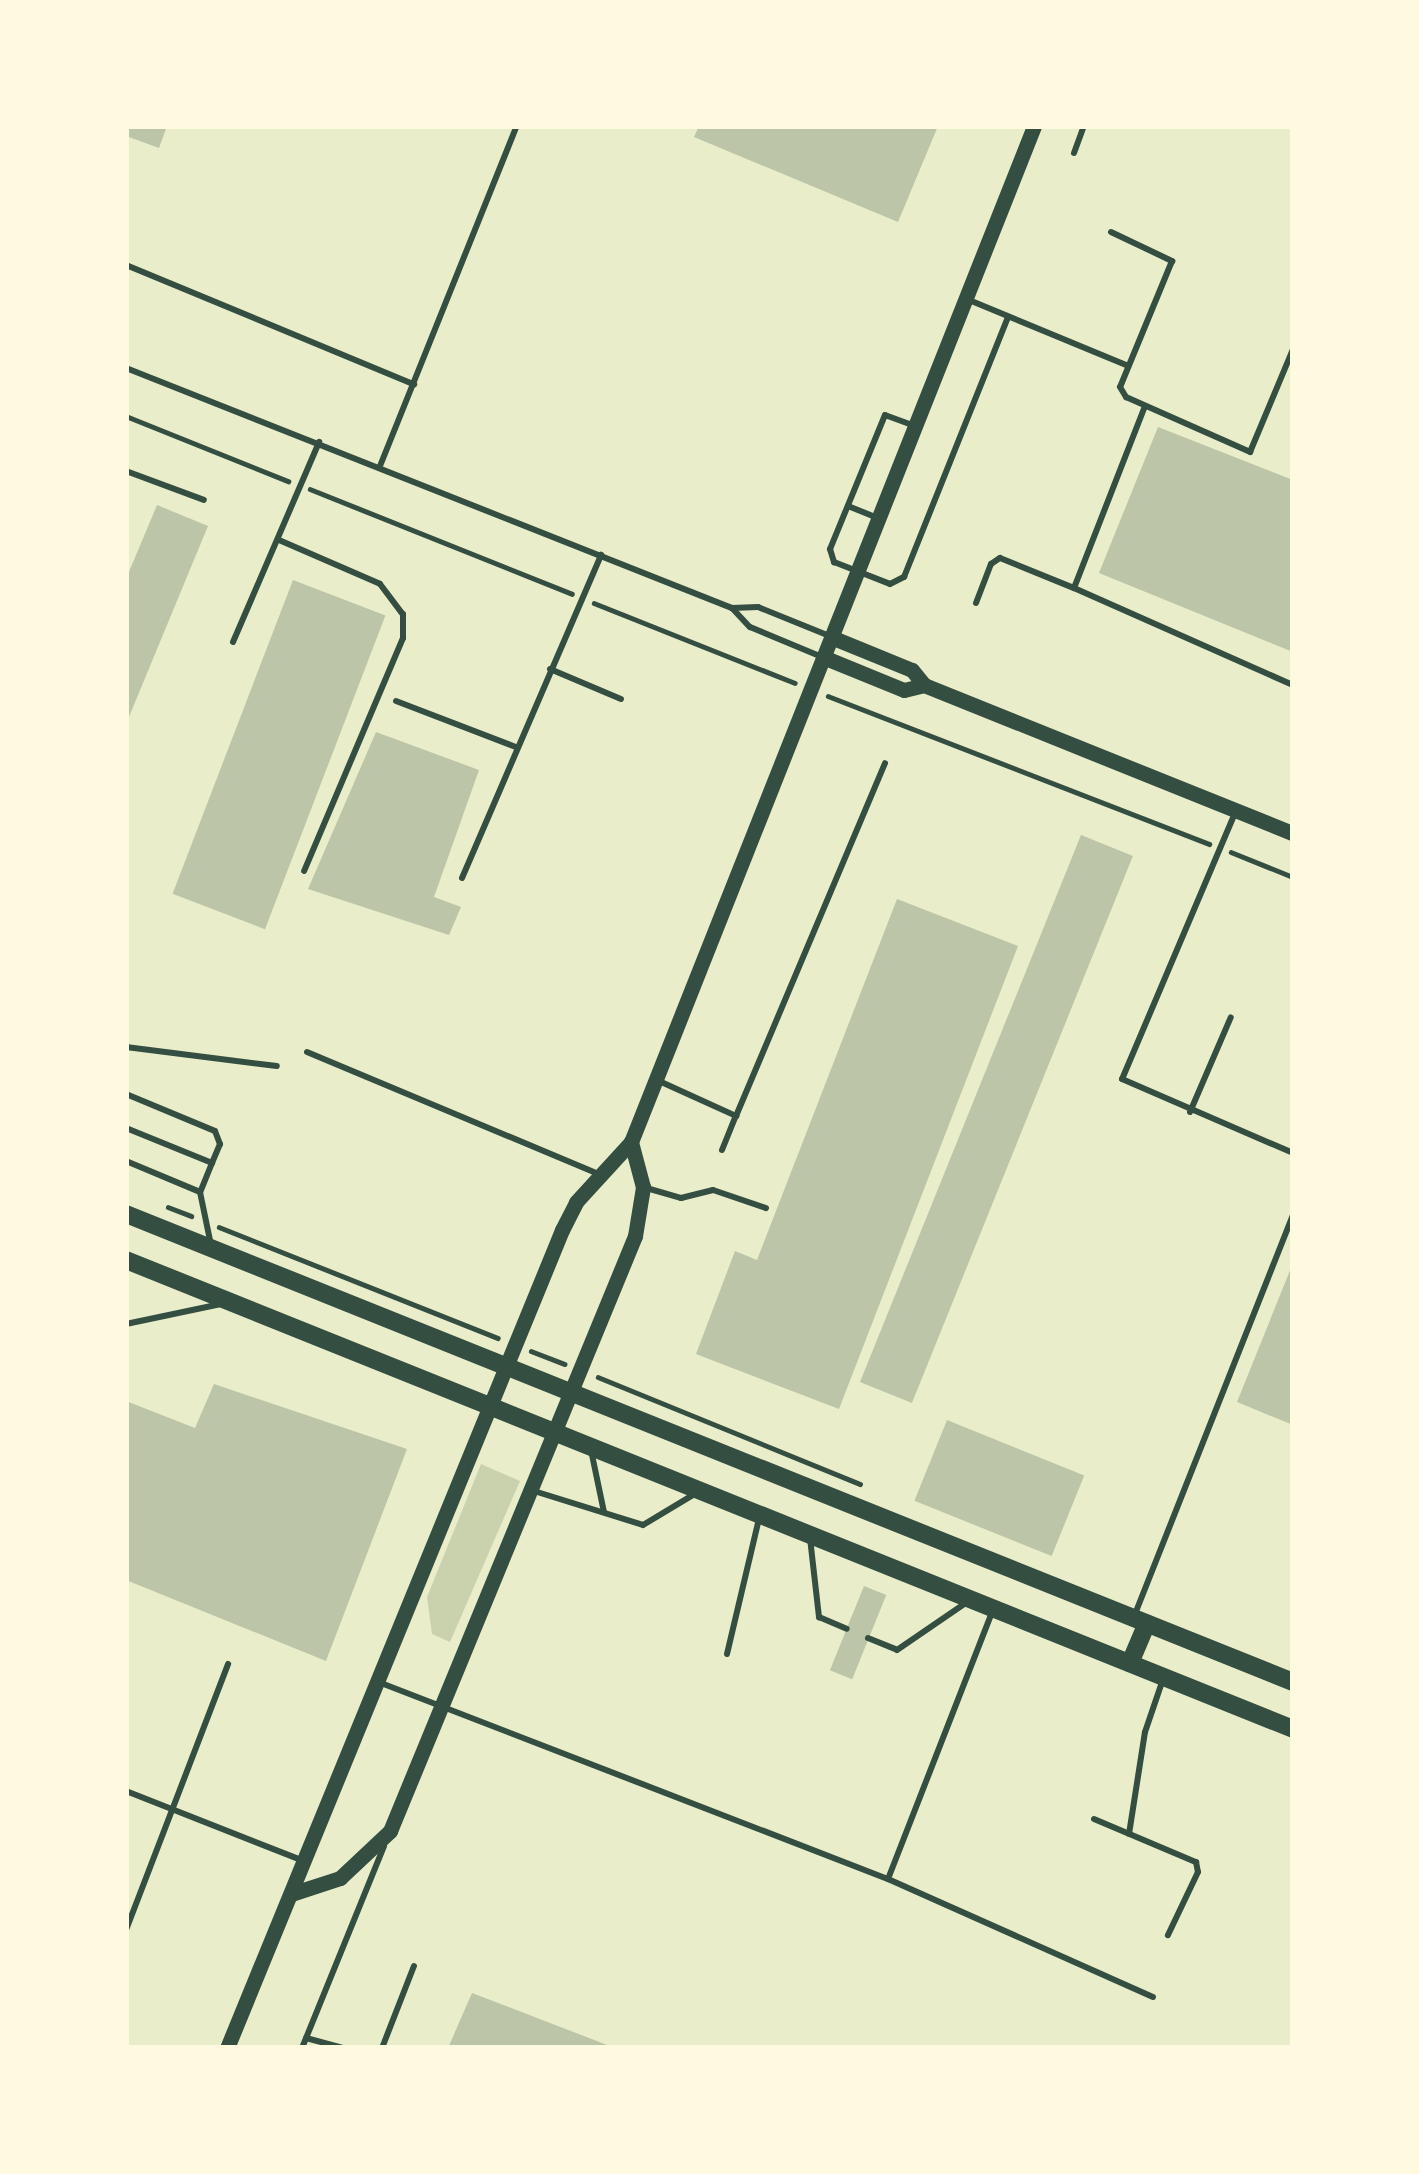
<!DOCTYPE html>
<html>
<head>
<meta charset="utf-8">
<style>
	body { margin:0 }
	#map { position:relative; width:1419px; height:2174px; overflow:hidden; background:#e9edc9; font-family:"IBM Plex Sans",sans-serif }
	div>[style] { position:absolute }
	.green>* { inset:0; background:#cad2ad }
	.building>* { inset:0; background:#bcc5a7; transform-origin:0 0 }
	.path>* { height:4.5px; margin:-2.25px; padding:0 2.25px; transform-origin:2.25px; border-radius:2.25px; background:#344e41 }
	.service>* { height:6px; margin:-3px; padding:0 3px; transform-origin:3px; border-radius:3px; background:#344e41 }
	.tertiary>* { height:15px; margin:-7.5px; padding:0 7.5px; transform-origin:7.5px; border-radius:7.5px; background:#344e41 }
	.primary>* { height:18px; margin:-9px; padding:0 9px; transform-origin:9px; border-radius:9px; background:#344e41 }
	span { translate:-50% -50%; white-space:nowrap; text-align:center; line-height:1.15; -webkit-text-stroke:12px #fefae0; paint-order:stroke }
	.frame { position:absolute; inset:0; border:129px solid #fefae0; pointer-events:none }
</style>
</head>
<body>
<div id="map">
	<div class="green">
		<i style="clip-path:polygon(481px 1464px,520px 1481px,450px 1642px,432px 1634px,427px 1597px)"></i>
	</div>
	<div class="building">
		<i style="clip-path:polygon(126px 126px,167px 126px,159px 148px,126px 136px)"></i>
		<i style="clip-path:polygon(699px 126px,938px 126px,898px 222px,694px 137px)"></i>
		<i style="clip-path:polygon(1158px 427px,1293px 480px,1293px 652px,1099px 573px)"></i>
		<i style="clip-path:polygon(157px 505px,208px 526px,126px 724px,126px 579px)"></i>
		<i style="left:293px;top:580px;width:99px;height:336px;rotate:21deg"></i>
		<i style="clip-path:polygon(376px 732px,479px 770px,434px 897px,461px 907px,449px 935px,308px 889px)"></i>
		<i style="left:1081px;top:835px;width:56px;height:590px;rotate:22deg"></i>
		<i style="clip-path:polygon(897px 899px,1018px 946px,839px 1409px,696px 1354px,735px 1251px,757px 1260px)"></i>
		<i style="clip-path:polygon(1293px 1263px,1293px 1425px,1237px 1402px)"></i>
		<i style="clip-path:polygon(214px 1384px,407px 1449px,326px 1661px,126px 1580px,126px 1401px,195px 1428px)"></i>
		<i style="left:947px;top:1420px;width:148px;height:87px;rotate:22deg"></i>
		<i style="left:864px;top:1586px;width:24px;height:91px;rotate:22deg"></i>
		<i style="clip-path:polygon(472px 1993px,615px 2048px,448px 2048px)"></i>
	</div>
	<div class="path">
		<i style="left:126px;top:416px;width:175px;rotate:21.9deg"></i>
		<i style="left:310px;top:489px;width:282px;rotate:21.8deg"></i>
		<i style="left:594px;top:603px;width:216px;rotate:21.7deg"></i>
		<i style="left:828px;top:696px;width:409px;rotate:21.2deg"></i>
		<i style="left:1231px;top:852px;width:67px;rotate:22deg"></i>
		<i style="left:168px;top:1207px;width:25px;rotate:21deg"></i>
		<i style="left:219px;top:1227px;width:300px;rotate:21.7deg"></i>
		<i style="left:531px;top:1351px;width:36px;rotate:21deg"></i>
		<i style="left:598px;top:1377px;width:283px;rotate:22.2deg"></i>
	</div>
	<div class="service">
		<i style="left:1074px;top:153px;width:29px;rotate:-70deg"></i>
		<i style="left:1111px;top:232px;width:68px;rotate:25.4deg"></i>
		<i style="left:1172px;top:261px;width:136px;rotate:112.4deg"></i>
		<i style="left:1120px;top:387px;width:12px;rotate:59deg"></i>
		<i style="left:1126px;top:397px;width:136px;rotate:23.9deg"></i>
		<i style="left:1250px;top:452px;width:112px;rotate:-67.3deg"></i>
		<i style="left:126px;top:265px;width:312px;rotate:22.5deg"></i>
		<i style="left:969px;top:300px;width:172px;rotate:22.5deg"></i>
		<i style="left:126px;top:368px;width:652px;rotate:21.61deg"></i>
		<i style="left:732px;top:608px;width:26px;rotate:-2deg"></i>
		<i style="left:758px;top:607px;width:74px;rotate:22.1deg"></i>
		<i style="left:1145px;top:406px;width:195px;rotate:111.3deg"></i>
		<i style="left:1074px;top:588px;width:240px;rotate:23.9deg"></i>
		<i style="left:915px;top:426px;width:32px;rotate:-160deg"></i>
		<i style="left:885px;top:415px;width:145px;rotate:112.3deg"></i>
		<i style="left:830px;top:549px;width:14px;rotate:73deg"></i>
		<i style="left:834px;top:562px;width:60px;rotate:21.4deg"></i>
		<i style="left:890px;top:584px;width:16px;rotate:-27deg"></i>
		<i style="left:904px;top:577px;width:280px;rotate:-68.2deg"></i>
		<i style="left:380px;top:466px;width:367px;rotate:-68.1deg"></i>
		<i style="left:126px;top:471px;width:83px;rotate:20.4deg"></i>
		<i style="left:848px;top:506px;width:32px;rotate:22deg"></i>
		<i style="left:279px;top:540px;width:110px;rotate:23.5deg"></i>
		<i style="left:380px;top:584px;width:38px;rotate:53deg"></i>
		<i style="left:403px;top:614px;width:24px;rotate:90deg"></i>
		<i style="left:403px;top:638px;width:253px;rotate:113deg"></i>
		<i style="left:976px;top:603px;width:42px;rotate:-69deg"></i>
		<i style="left:991px;top:564px;width:11px;rotate:-34deg"></i>
		<i style="left:1000px;top:558px;width:80px;rotate:22.1deg"></i>
		<i style="left:732px;top:608px;width:26px;rotate:47deg"></i>
		<i style="left:750px;top:627px;width:78px;rotate:22.6deg"></i>
		<i style="left:233px;top:642px;width:218px;rotate:-66.7deg"></i>
		<i style="left:550px;top:669px;width:77px;rotate:22.9deg"></i>
		<i style="left:396px;top:701px;width:129px;rotate:21deg"></i>
		<i style="left:1235px;top:813px;width:289px;rotate:113deg"></i>
		<i style="left:1122px;top:1079px;width:186px;rotate:23.4deg"></i>
		<i style="left:462px;top:878px;width:352px;rotate:-66.7deg"></i>
		<i style="left:126px;top:1047px;width:152px;rotate:7.2deg"></i>
		<i style="left:307px;top:1052px;width:316px;rotate:22.7deg"></i>
		<i style="left:659px;top:1081px;width:85px;rotate:24.4deg"></i>
		<i style="left:736px;top:1116px;width:383px;rotate:-67.1deg"></i>
		<i style="left:126px;top:1094px;width:96px;rotate:22.6deg"></i>
		<i style="left:215px;top:1131px;width:14px;rotate:69deg"></i>
		<i style="left:220px;top:1144px;width:21px;rotate:113deg"></i>
		<i style="left:1190px;top:1112px;width:103px;rotate:-66.7deg"></i>
		<i style="left:126px;top:1128px;width:93px;rotate:22.1deg"></i>
		<i style="left:212px;top:1163px;width:31px;rotate:112deg"></i>
		<i style="left:722px;top:1150px;width:37px;rotate:-68deg"></i>
		<i style="left:126px;top:1161px;width:80px;rotate:22.7deg"></i>
		<i style="left:200px;top:1192px;width:54px;rotate:78.3deg"></i>
		<i style="left:643px;top:1187px;width:40px;rotate:16deg"></i>
		<i style="left:681px;top:1198px;width:33px;rotate:-14deg"></i>
		<i style="left:713px;top:1190px;width:56px;rotate:18.8deg"></i>
		<i style="left:126px;top:1324px;width:97px;rotate:-11.9deg"></i>
		<i style="left:591px;top:1450px;width:63px;rotate:78.2deg"></i>
		<i style="left:534px;top:1491px;width:114px;rotate:17.3deg"></i>
		<i style="left:643px;top:1525px;width:58px;rotate:-31deg"></i>
		<i style="left:810px;top:1538px;width:80px;rotate:83.5deg"></i>
		<i style="left:819px;top:1617px;width:30px;rotate:23deg"></i>
		<i style="left:1135px;top:1614px;width:430px;rotate:-68.4deg"></i>
		<i style="left:868px;top:1638px;width:31px;rotate:22deg"></i>
		<i style="left:897px;top:1650px;width:85px;rotate:-34.4deg"></i>
		<i style="left:727px;top:1654px;width:139px;rotate:-76.7deg"></i>
		<i style="left:381px;top:1683px;width:544px;rotate:21.14deg"></i>
		<i style="left:888px;top:1879px;width:290px;rotate:24deg"></i>
		<i style="left:126px;top:1791px;width:188px;rotate:21.5deg"></i>
		<i style="left:1094px;top:1819px;width:111px;rotate:22.9deg"></i>
		<i style="left:1196px;top:1862px;width:10px;rotate:79deg"></i>
		<i style="left:1198px;top:1872px;width:70px;rotate:115.5deg"></i>
		<i style="left:1129px;top:1834px;width:103px;rotate:-81.1deg"></i>
		<i style="left:1145px;top:1732px;width:56px;rotate:-71.2deg"></i>
		<i style="left:888px;top:1879px;width:287px;rotate:-68.7deg"></i>
		<i style="left:126px;top:1930px;width:285px;rotate:-69deg"></i>
		<i style="left:306px;top:2038px;width:39px;rotate:15deg"></i>
		<i style="left:302px;top:2048px;width:218px;rotate:-67.9deg"></i>
		<i style="left:382px;top:2048px;width:88px;rotate:-68.7deg"></i>
	</div>
	<div class="tertiary">
		<i style="left:831px;top:637px;width:87px;rotate:22.2deg"></i>
		<i style="left:912px;top:670px;width:19px;rotate:51deg"></i>
		<i style="left:924px;top:685px;width:398px;rotate:21.9deg"></i>
		<i style="left:823px;top:657px;width:87px;rotate:22.2deg"></i>
		<i style="left:904px;top:690px;width:21px;rotate:-14deg"></i>
		<i style="left:291px;top:1894px;width:52px;rotate:-18.1deg"></i>
		<i style="left:340px;top:1878px;width:69px;rotate:-43.2deg"></i>
		<i style="left:390px;top:1831px;width:643px;rotate:-67.62deg"></i>
		<i style="left:635px;top:1236px;width:50px;rotate:-80.7deg"></i>
		<i style="left:643px;top:1187px;width:47px;rotate:-104.9deg"></i>
		<i style="left:227px;top:2048px;width:884px;rotate:-67.73deg"></i>
		<i style="left:562px;top:1230px;width:31px;rotate:-63deg"></i>
		<i style="left:576px;top:1202px;width:81px;rotate:-47.5deg"></i>
		<i style="left:631px;top:1142px;width:1093px;rotate:-68.36deg"></i>
	</div>
	<div class="primary">
		<i style="left:126px;top:1214px;width:1257px;rotate:21.85deg"></i>
		<i style="left:126px;top:1260px;width:1258px;rotate:21.89deg"></i>
		<i style="left:1130px;top:1663px;width:43px;rotate:-67deg"></i>
	</div>
	<div class="frame"></div>
</div>
</body>
</html>
